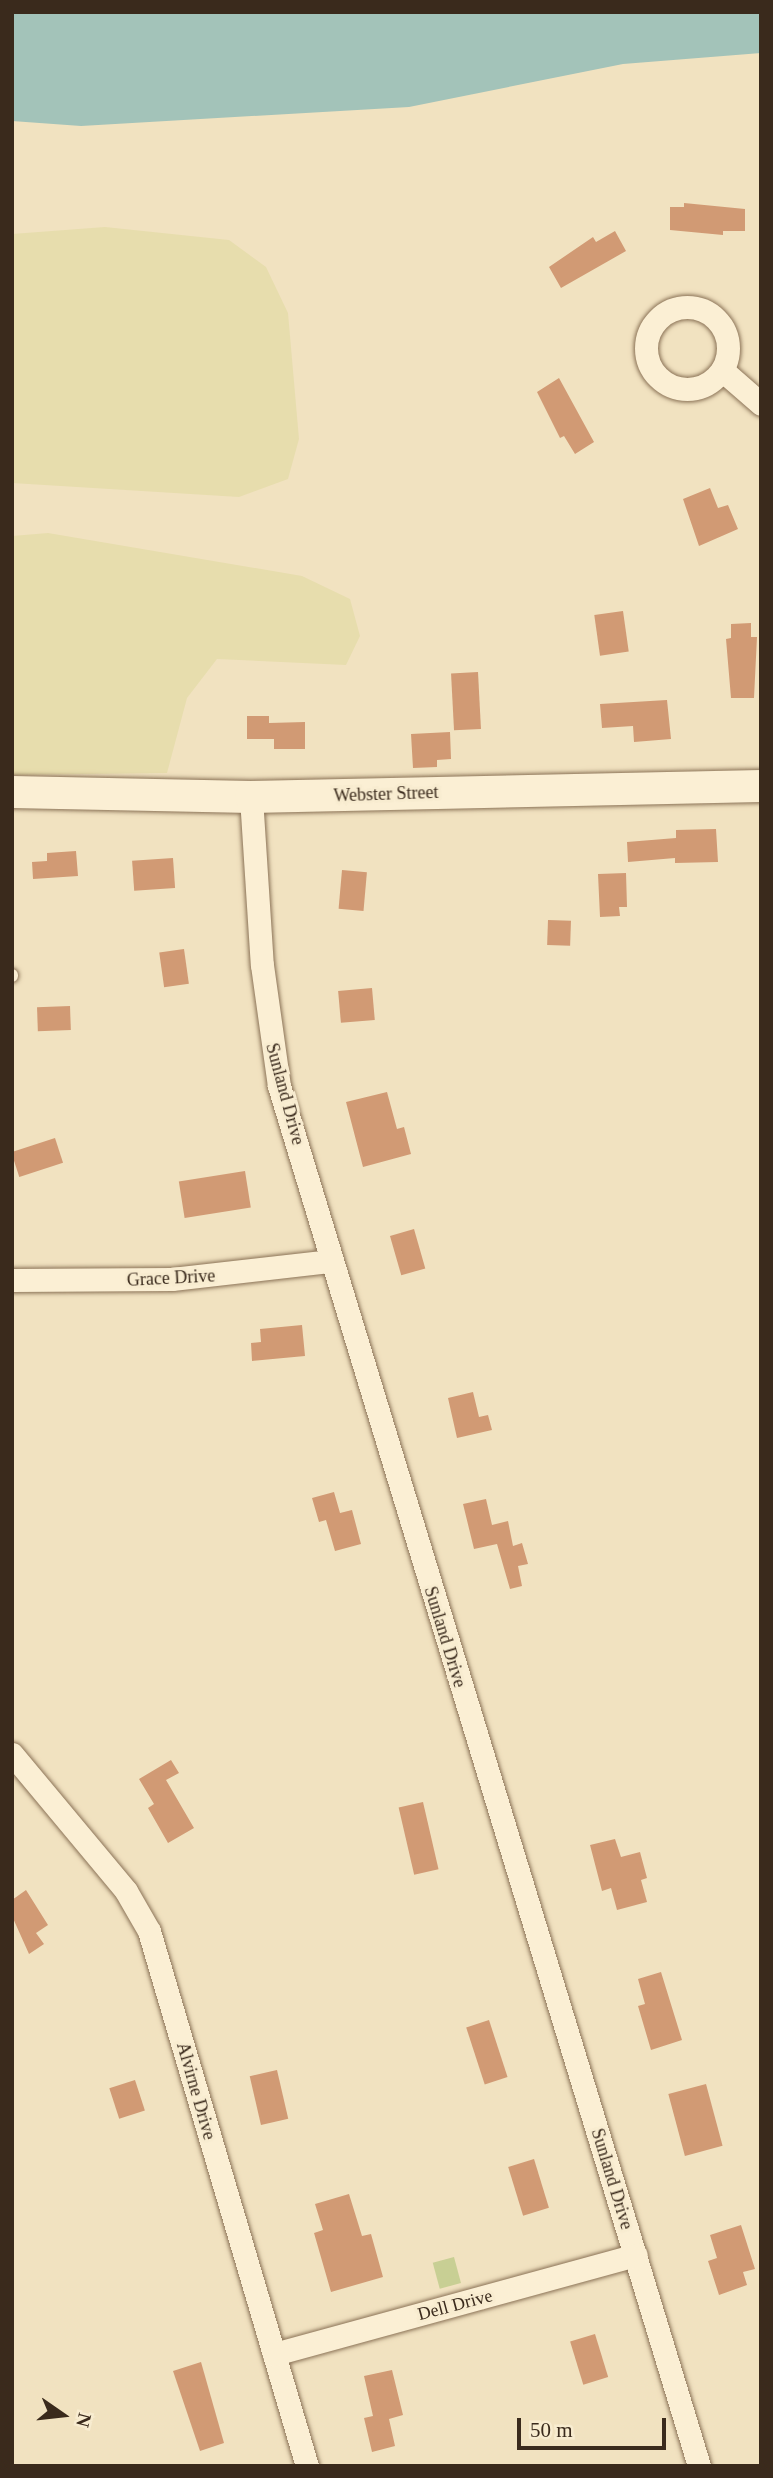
<!DOCTYPE html>
<html>
<head>
<meta charset="utf-8">
<style>
	body { margin:0 }
	#map { position:relative; width:773px; height:2478px; overflow:hidden; background:#f1e2c0; font-family:"Times New Roman",serif }
	div>[style] { position:absolute }
	.farmland>* { inset:0; background:#e7ddad }
	.green>* { inset:0; background:#c8cf94; transform-origin:0 0 }
	.water>* { inset:0; background:#a3c3b9 }
	.building>* { inset:0; background:#d19a74; transform-origin:0 0 }
	.roads { filter:drop-shadow(0 0 2px #8b7357) drop-shadow(0 0 2px #8b7357) }
	.lane>* { height:12px; margin:-6px; padding:0 6px; transform-origin:6px; border-radius:6px; background:#fbefd4 }
	.street>* { height:23px; margin:-11.5px; padding:0 11.5px; transform-origin:11.5px; border-radius:11.5px; background:#fbefd4 }
	.street>.ring { margin:-11.5px; padding:0; box-sizing:content-box; background:none; border:23px solid #fbefd4; border-radius:50% }
	.secondary>* { height:32px; margin:-16px; padding:0 16px; transform-origin:16px; border-radius:16px; background:#fbefd4 }
	span { translate:-50% -50%; white-space:nowrap; text-align:center; line-height:1.15; -webkit-text-stroke:6px #f8ecd0; paint-order:stroke }
	.street-label { font-size:18px; color:#3a2a1c }
	.frame { position:absolute; inset:0; border:14px solid #3a2a1c; pointer-events:none }
	.north { position:absolute; left:28px; top:2380px; width:70px; height:70px; -webkit-text-stroke:5px #f8ecd0; paint-order:stroke; rotate:104deg; font-size:19px; font-weight:700; line-height:28px; text-align:center; color:#3a2a1c }
	.north::after { content:''; display:block; margin:auto; width:24px; height:32px; background:#3a2a1c; clip-path:polygon(50% 0,100% 100%,50% 72%,0 100%) }
	.scale { position:absolute; left:517px; top:2418px; width:149px; height:32px; box-sizing:border-box; border:4px solid #3a2a1c; border-top:0; padding-left:9px; font-size:21px; line-height:24px; white-space:nowrap; color:#3a2a1c; -webkit-text-stroke:5px #f8ecd0; paint-order:stroke }
</style>
</head>
<body>
<div id="map">
	<div class="farmland">
		<i style="clip-path:polygon(105px 227px,229px 240px,266px 267px,288px 313px,299px 439px,288px 479px,239px 497px,12px 483px,12px 234px)"></i>
		<i style="clip-path:polygon(48px 533px,302px 576px,350px 599px,360px 636px,346px 665px,217px 659px,187px 698px,167px 773px,12px 775px,12px 536px)"></i>
	</div>
	<div class="green">
		<i style="left:454px;top:2257px;width:27px;height:22px;rotate:75deg"></i>
	</div>
	<div class="water">
		<i style="clip-path:polygon(12px 12px,761px 12px,761px 53px,623px 64px,409px 107px,81px 126px,12px 121px)"></i>
	</div>
	<div class="building">
		<i style="clip-path:polygon(684px 203px,745px 209px,745px 231px,723px 231px,723px 235px,670px 230px,670px 207px,684px 207px)"></i>
		<i style="clip-path:polygon(615px 231px,626px 251px,561px 288px,549px 267px,593px 237px,596px 242px)"></i>
		<i style="clip-path:polygon(559px 378px,594px 442px,575px 454px,564px 436px,560px 438px,537px 392px)"></i>
		<i style="clip-path:polygon(710px 488px,718px 508px,728px 505px,738px 529px,699px 546px,683px 499px)"></i>
		<i style="left:623px;top:611px;width:41px;height:29px;rotate:82deg"></i>
		<i style="clip-path:polygon(751px 623px,751px 637px,757px 637px,754px 698px,731px 698px,726px 639px,731px 638px,731px 624px)"></i>
		<i style="left:478px;top:672px;width:57px;height:27px;rotate:87deg"></i>
		<i style="clip-path:polygon(667px 700px,671px 739px,634px 742px,633px 726px,602px 728px,600px 704px)"></i>
		<i style="clip-path:polygon(247px 716px,269px 716px,269px 723px,305px 722px,305px 749px,274px 749px,274px 739px,247px 739px)"></i>
		<i style="clip-path:polygon(450px 732px,451px 759px,437px 760px,437px 767px,413px 768px,411px 734px)"></i>
		<i style="clip-path:polygon(716px 829px,718px 862px,675px 863px,675px 858px,628px 862px,627px 842px,676px 838px,676px 830px)"></i>
		<i style="clip-path:polygon(76px 851px,78px 876px,33px 879px,32px 862px,47px 861px,47px 853px)"></i>
		<i style="left:173px;top:858px;width:30px;height:41px;rotate:86deg"></i>
		<i style="left:342px;top:870px;width:25px;height:39px;rotate:5deg"></i>
		<i style="clip-path:polygon(626px 873px,627px 907px,619px 907px,620px 916px,600px 917px,598px 874px)"></i>
		<i style="left:548px;top:920px;width:23px;height:25px;rotate:2deg"></i>
		<i style="left:184px;top:949px;width:35px;height:25px;rotate:82deg"></i>
		<i style="left:372px;top:988px;width:32px;height:34px;rotate:85deg"></i>
		<i style="left:70px;top:1006px;width:24px;height:33px;rotate:88deg"></i>
		<i style="clip-path:polygon(387px 1092px,397px 1129px,404px 1127px,411px 1154px,363px 1167px,346px 1102px)"></i>
		<i style="left:55px;top:1138px;width:26px;height:46px;rotate:72deg"></i>
		<i style="left:245px;top:1171px;width:37px;height:67px;rotate:81deg"></i>
		<i style="left:414px;top:1229px;width:41px;height:25px;rotate:74deg"></i>
		<i style="clip-path:polygon(302px 1325px,305px 1356px,252px 1361px,251px 1343px,261px 1342px,260px 1329px)"></i>
		<i style="clip-path:polygon(473px 1392px,479px 1417px,488px 1415px,492px 1430px,457px 1438px,448px 1398px)"></i>
		<i style="clip-path:polygon(334px 1492px,340px 1513px,352px 1510px,361px 1544px,335px 1551px,326px 1520px,319px 1522px,312px 1498px)"></i>
		<i style="clip-path:polygon(486px 1499px,492px 1525px,508px 1521px,513px 1546px,522px 1543px,528px 1564px,518px 1566px,522px 1586px,510px 1589px,497px 1544px,474px 1549px,463px 1504px)"></i>
		<i style="clip-path:polygon(171px 1760px,179px 1773px,166px 1780px,194px 1828px,168px 1843px,148px 1808px,154px 1804px,139px 1779px)"></i>
		<i style="left:423px;top:1802px;width:69px;height:25px;rotate:77deg"></i>
		<i style="clip-path:polygon(615px 1839px,621px 1857px,640px 1852px,647px 1878px,641px 1880px,647px 1902px,617px 1910px,611px 1888px,602px 1891px,590px 1845px)"></i>
		<i style="clip-path:polygon(26px 1890px,48px 1925px,36px 1933px,44px 1944px,29px 1954px,12px 1916px,12px 1900px)"></i>
		<i style="clip-path:polygon(661px 1972px,682px 2040px,651px 2050px,638px 2006px,645px 2004px,638px 1979px)"></i>
		<i style="left:489px;top:2020px;width:60px;height:24px;rotate:72deg"></i>
		<i style="left:277px;top:2070px;width:50px;height:28px;rotate:77deg"></i>
		<i style="left:135px;top:2080px;width:32px;height:27px;rotate:72deg"></i>
		<i style="left:706px;top:2084px;width:64px;height:39px;rotate:75deg"></i>
		<i style="left:534px;top:2159px;width:51px;height:27px;rotate:73deg"></i>
		<i style="clip-path:polygon(349px 2194px,362px 2236px,371px 2234px,383px 2277px,331px 2292px,314px 2233px,323px 2230px,315px 2204px)"></i>
		<i style="clip-path:polygon(741px 2225px,755px 2269px,743px 2272px,747px 2285px,719px 2295px,708px 2261px,717px 2258px,710px 2235px)"></i>
		<i style="left:595px;top:2334px;width:45px;height:26px;rotate:73deg"></i>
		<i style="clip-path:polygon(201px 2362px,224px 2443px,200px 2451px,173px 2371px)"></i>
		<i style="clip-path:polygon(392px 2370px,403px 2415px,389px 2419px,395px 2446px,372px 2452px,364px 2418px,373px 2416px,364px 2376px)"></i>
	</div>
	<div class="roads">
		<div class="lane">
			<i style="left:12px;top:975px;width:1px;rotate:90deg"></i>
		</div>
		<div class="street">
			<i class="ring" style="left:646px;top:307px;width:59px;height:59px"></i>
			<i style="left:722px;top:370px;width:52px;rotate:41.1deg"></i>
			<i style="left:251px;top:797px;width:168px;rotate:86.3deg"></i>
			<i style="left:262px;top:965px;width:122px;rotate:82deg"></i>
			<i style="left:279px;top:1086px;width:1442px;rotate:73.07deg"></i>
			<i style="left:12px;top:1280px;width:160px;rotate:-0.4deg"></i>
			<i style="left:172px;top:1279px;width:158px;rotate:-6.5deg"></i>
			<i style="left:12px;top:1754px;width:178px;rotate:50.2deg"></i>
			<i style="left:126px;top:1891px;width:46px;rotate:60.1deg"></i>
			<i style="left:149px;top:1931px;width:558px;rotate:73.55deg"></i>
			<i style="left:274px;top:2354px;width:375px;rotate:-15.3deg"></i>
		</div>
		<div class="secondary">
			<i style="left:12px;top:792px;width:239px;rotate:1.2deg"></i>
			<i style="left:251px;top:797px;width:510px;rotate:-1.24deg"></i>
		</div>
	</div>
	<div class="street-label">
		<span style="left:386px;top:794px;rotate:-2deg">Webster Street</span>
		<span style="left:285px;top:1094px;rotate:75deg">Sunland Drive</span>
		<span style="left:171px;top:1278px;rotate:-3deg">Grace Drive</span>
		<span style="left:445px;top:1637px;rotate:73deg">Sunland Drive</span>
		<span style="left:196px;top:2091px;rotate:74deg">Alvirne Drive</span>
		<span style="left:612px;top:2179px;rotate:73deg">Sunland Drive</span>
		<span style="left:455px;top:2305px;rotate:-15deg">Dell Drive</span>
	</div>
	<div class="frame"></div>
	<div class="north">N</div>
	<div class="scale">50 m</div>
</div>
</body>
</html>
